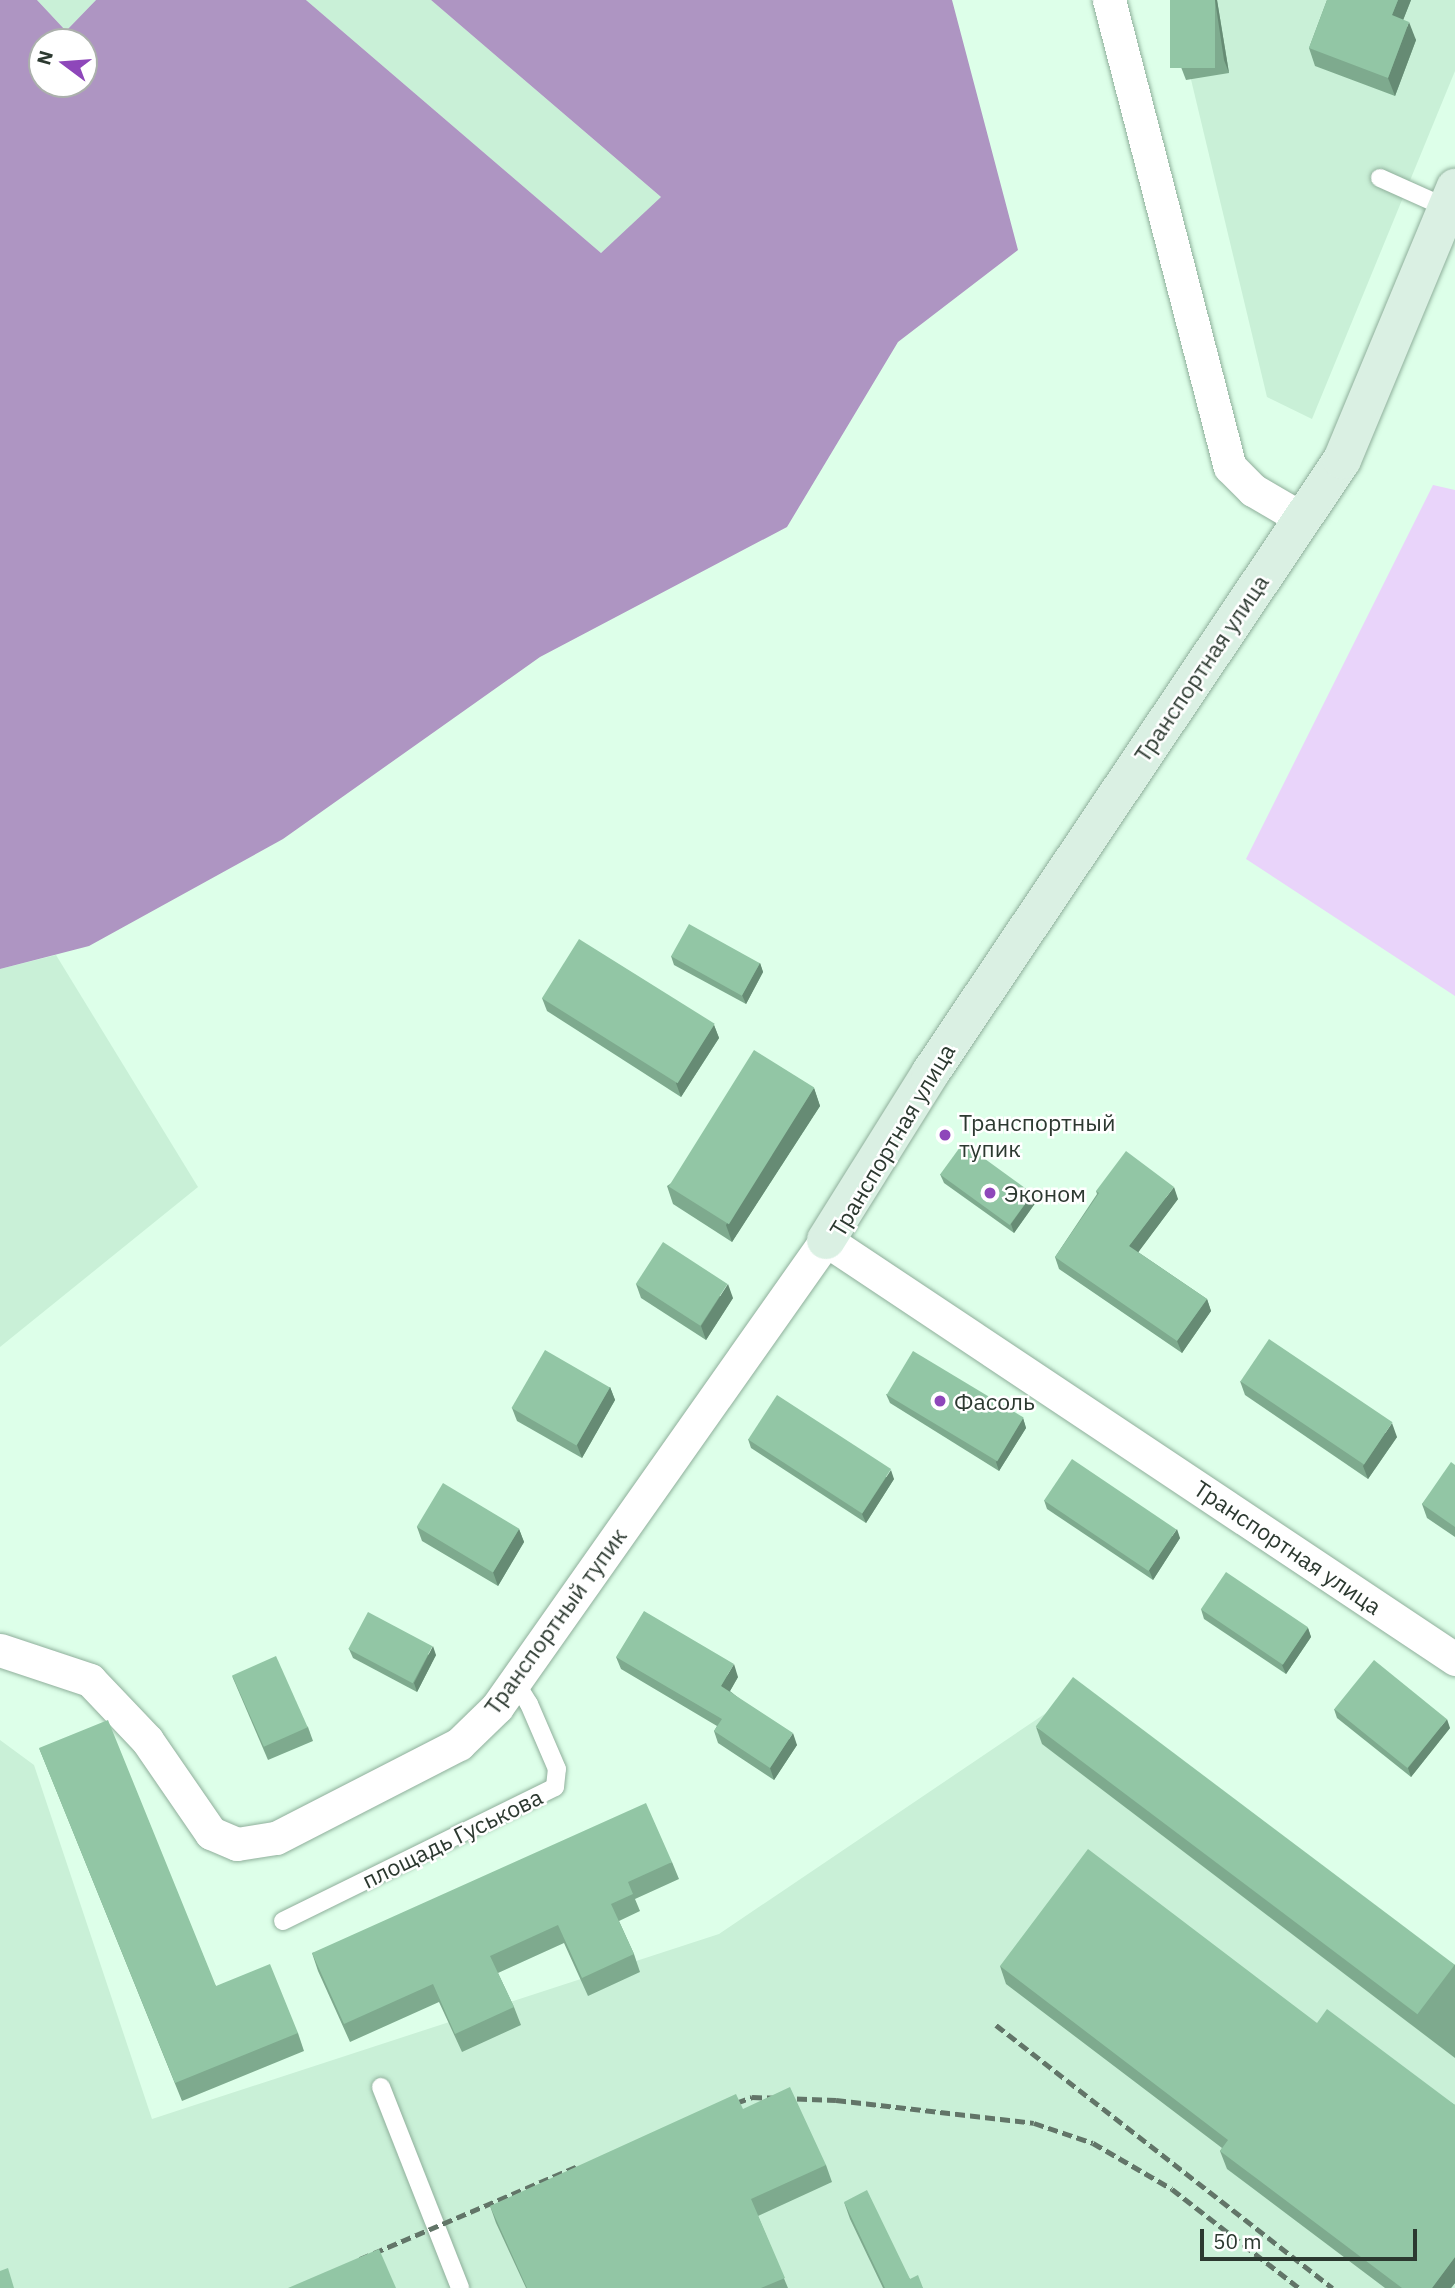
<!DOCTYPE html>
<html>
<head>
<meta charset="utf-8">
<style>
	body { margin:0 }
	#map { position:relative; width:1455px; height:2288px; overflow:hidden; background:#ddffe9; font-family:"IBM Plex Sans",sans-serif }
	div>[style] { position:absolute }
	.built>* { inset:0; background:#c9f0d7 }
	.green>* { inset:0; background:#e9d4fa }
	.water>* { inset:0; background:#ae95c2 }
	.roads { filter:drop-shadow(0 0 2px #8faf9b) drop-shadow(0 0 2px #8faf9b) }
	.lane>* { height:18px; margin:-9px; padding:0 9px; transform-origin:9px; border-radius:9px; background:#fff }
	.street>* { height:33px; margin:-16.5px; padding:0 16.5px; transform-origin:16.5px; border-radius:16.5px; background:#fff }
	.secondary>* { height:38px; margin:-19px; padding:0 19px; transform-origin:19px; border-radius:19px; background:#daf0e3 }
	.rail>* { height:5px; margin-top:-2.5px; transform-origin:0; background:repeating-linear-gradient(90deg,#627568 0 10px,transparent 0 15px) }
	.wall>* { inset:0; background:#7eaa8e }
	.shaded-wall>* { inset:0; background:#668b74 }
	.building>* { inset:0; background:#92c6a5; transform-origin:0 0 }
	.dots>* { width:19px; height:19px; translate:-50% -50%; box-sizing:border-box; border:4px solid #fff; border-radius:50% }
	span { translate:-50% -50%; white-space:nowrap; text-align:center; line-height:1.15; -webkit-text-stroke:5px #fff; paint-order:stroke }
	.street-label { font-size:23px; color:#2c3930 }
	.poi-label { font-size:23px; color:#2c3930 }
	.left { translate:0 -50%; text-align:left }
	.north { position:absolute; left:28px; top:28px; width:70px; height:70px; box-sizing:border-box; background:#fff; border:2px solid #abb0ac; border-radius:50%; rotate:286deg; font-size:19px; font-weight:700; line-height:28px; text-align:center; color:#2c3930 }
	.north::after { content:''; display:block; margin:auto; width:24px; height:32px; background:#8e47ba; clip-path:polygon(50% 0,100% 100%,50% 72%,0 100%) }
	.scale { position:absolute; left:1200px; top:2229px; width:217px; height:32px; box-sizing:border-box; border:4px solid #2c3930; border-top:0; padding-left:9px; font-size:21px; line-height:24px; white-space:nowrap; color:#2c3930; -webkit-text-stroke:5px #fff; paint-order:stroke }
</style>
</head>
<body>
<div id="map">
	<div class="built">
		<i style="clip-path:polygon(37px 0,96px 0,66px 31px)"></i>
		<i style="clip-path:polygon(306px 0,431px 0,662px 198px,601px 253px)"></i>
		<i style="clip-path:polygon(1172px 0,1455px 0,1455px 71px,1312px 419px,1267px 397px)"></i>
		<i style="clip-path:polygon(56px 955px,198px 1187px,0 1347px,0 969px)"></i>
		<i style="clip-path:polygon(1058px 1705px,1455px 1965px,1455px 2288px,0 2288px,0 1740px,34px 1765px,152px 2119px,719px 1934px)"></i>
	</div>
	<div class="green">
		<i style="clip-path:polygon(1433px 485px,1455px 490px,1455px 996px,1246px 859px)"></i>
	</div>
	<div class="water">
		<i style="clip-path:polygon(evenodd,0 0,37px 0,66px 31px,96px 0,306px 0,601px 253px,661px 197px,431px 0,952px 0,1018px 250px,898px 342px,787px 527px,540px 657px,283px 839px,89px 946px,0 969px,0 0,84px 42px,84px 84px,42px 84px,42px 42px,84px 42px)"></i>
	</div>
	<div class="roads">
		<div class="lane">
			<i style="left:1380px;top:178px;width:73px;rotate:24.1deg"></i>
			<i style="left:283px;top:1921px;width:303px;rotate:-26.2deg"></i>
			<i style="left:555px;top:1787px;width:18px;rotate:-84deg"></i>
			<i style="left:557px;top:1769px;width:71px;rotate:-113.3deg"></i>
			<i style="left:529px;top:1704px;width:26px;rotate:-122deg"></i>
			<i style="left:381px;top:2087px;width:216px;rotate:68.5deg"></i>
		</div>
		<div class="street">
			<i style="left:1109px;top:0;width:482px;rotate:75.5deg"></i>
			<i style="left:1230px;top:467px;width:33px;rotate:45deg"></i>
			<i style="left:1253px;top:490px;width:56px;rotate:30.3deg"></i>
			<i style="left:0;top:1650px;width:95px;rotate:18.4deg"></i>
			<i style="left:90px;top:1680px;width:83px;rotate:46.5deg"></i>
			<i style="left:147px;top:1740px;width:113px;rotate:55.5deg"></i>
			<i style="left:211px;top:1833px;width:28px;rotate:23deg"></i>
			<i style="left:237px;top:1844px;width:39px;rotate:-9deg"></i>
			<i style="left:276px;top:1838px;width:206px;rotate:-27.2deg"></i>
			<i style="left:459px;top:1744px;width:53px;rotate:-44.2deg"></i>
			<i style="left:497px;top:1707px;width:571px;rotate:-54.84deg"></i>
			<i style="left:826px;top:1240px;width:756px;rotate:33.67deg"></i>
		</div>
		<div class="secondary">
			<i style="left:826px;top:1240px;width:198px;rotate:-58deg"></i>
			<i style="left:931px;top:1072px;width:737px;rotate:-56.12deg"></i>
			<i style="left:1342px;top:460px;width:295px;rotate:-67.4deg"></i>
		</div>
	</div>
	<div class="rail">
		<i style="left:996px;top:2025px;width:427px;rotate:38deg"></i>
		<i style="left:722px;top:2108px;width:32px;rotate:-20deg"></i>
		<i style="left:752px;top:2097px;width:84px;rotate:2deg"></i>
		<i style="left:836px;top:2100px;width:199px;rotate:6.6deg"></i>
		<i style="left:1034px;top:2123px;width:62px;rotate:18.7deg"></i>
		<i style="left:1093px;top:2143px;width:91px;rotate:30.2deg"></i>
		<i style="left:1172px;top:2189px;width:161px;rotate:37.9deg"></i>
		<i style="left:360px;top:2259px;width:235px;rotate:-23.1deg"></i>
	</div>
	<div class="wall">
		<i style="clip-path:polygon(1170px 0,1217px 0,1229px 73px,1186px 80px,1181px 67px)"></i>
		<i style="clip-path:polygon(1327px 0,1411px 0,1403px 20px,1416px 40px,1395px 96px,1315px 66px,1309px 48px)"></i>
		<i style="clip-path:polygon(671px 956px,760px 963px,763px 972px,746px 1004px,674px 965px)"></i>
		<i style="clip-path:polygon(542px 998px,714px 1025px,719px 1038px,681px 1097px,547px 1011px)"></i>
		<i style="clip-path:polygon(814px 1088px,820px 1106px,732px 1242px,673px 1204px,667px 1186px)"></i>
		<i style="clip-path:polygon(940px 1174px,1036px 1202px,1014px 1233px,944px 1183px)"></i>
		<i style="clip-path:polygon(1096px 1191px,1178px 1199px,1138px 1252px,1207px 1299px,1211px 1311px,1182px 1353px,1059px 1269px,1055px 1257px,1097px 1194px)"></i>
		<i style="clip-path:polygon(636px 1284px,733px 1298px,706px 1340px,641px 1298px)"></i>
		<i style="clip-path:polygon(1240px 1381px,1397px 1437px,1368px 1479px,1245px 1395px)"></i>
		<i style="clip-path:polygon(610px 1387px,615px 1400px,582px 1458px,517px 1421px,512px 1408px)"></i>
		<i style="clip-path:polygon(886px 1394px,1023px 1418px,1026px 1428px,999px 1471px,890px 1403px)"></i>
		<i style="clip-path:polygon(748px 1439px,894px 1479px,866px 1523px,751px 1448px)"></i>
		<i style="clip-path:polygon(1455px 1465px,1455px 1537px,1427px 1518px,1422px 1504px)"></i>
		<i style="clip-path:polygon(1044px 1500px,1180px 1538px,1153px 1580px,1047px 1509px)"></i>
		<i style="clip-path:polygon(417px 1527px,519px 1529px,524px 1542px,498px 1586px,422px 1541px)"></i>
		<i style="clip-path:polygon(1201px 1609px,1308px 1628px,1311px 1637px,1286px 1674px,1204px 1619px)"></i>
		<i style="clip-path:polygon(349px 1649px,436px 1655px,417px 1692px,353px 1658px)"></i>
		<i style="clip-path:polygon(616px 1657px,738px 1677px,730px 1691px,797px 1745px,774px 1780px,718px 1743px,714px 1731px,717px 1726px,621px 1669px)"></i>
		<i style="clip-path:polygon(232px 1676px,308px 1727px,313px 1741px,268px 1760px)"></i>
		<i style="clip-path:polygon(1334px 1709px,1450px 1728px,1411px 1777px,1337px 1718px)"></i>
		<i style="clip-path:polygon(1036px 1727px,1455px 1965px,1455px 2058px,1042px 1744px)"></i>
		<i style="clip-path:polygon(39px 1748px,216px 1986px,298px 2033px,304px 2051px,182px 2101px)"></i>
		<i style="clip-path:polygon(672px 1862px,679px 1879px,635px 1899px,640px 1911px,619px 1921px,634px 1954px,640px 1972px,588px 1996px,564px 1943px,498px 1973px,514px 2007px,521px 2025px,462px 2052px,439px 2002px,350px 2042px,318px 1971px,312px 1953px)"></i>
		<i style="clip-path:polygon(1000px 1966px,1317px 2023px,1455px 2105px,1455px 2283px,1451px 2288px,1385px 2288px,1227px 2169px,1220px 2151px,1222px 2148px,1006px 1984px)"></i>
		<i style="clip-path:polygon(743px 2109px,826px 2165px,832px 2182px,758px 2216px,788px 2288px,526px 2288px,496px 2223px,490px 2206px)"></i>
		<i style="clip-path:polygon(844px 2202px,910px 2279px,923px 2288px,883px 2288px,850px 2219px)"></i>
	</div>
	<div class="shaded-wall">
		<i style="clip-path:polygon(1215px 0,1217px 0,1229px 73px,1224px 60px)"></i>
		<i style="clip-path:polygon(1398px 0,1411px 0,1398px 33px,1392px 15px)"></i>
		<i style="clip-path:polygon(1409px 22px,1416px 40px,1395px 96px,1388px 78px)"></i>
		<i style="clip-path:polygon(760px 963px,763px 972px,746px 1004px,742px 995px)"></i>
		<i style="clip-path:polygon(714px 1025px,719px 1038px,681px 1097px,676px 1083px)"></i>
		<i style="clip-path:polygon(814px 1088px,820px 1106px,732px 1242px,726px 1225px)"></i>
		<i style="clip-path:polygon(1174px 1187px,1178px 1199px,1134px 1258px,1129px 1246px)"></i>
		<i style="clip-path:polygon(1033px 1193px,1036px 1202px,1014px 1233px,1011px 1224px)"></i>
		<i style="clip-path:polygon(728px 1284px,733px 1298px,706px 1340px,701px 1326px)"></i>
		<i style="clip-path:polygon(1207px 1299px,1211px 1311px,1182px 1353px,1177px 1341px)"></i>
		<i style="clip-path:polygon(610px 1387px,615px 1400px,582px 1458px,577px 1445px)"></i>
		<i style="clip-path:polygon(1023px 1418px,1026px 1428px,999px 1471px,996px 1462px)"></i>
		<i style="clip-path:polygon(1392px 1423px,1397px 1437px,1368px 1479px,1363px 1466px)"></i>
		<i style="clip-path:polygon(891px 1470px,894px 1479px,866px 1523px,862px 1514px)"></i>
		<i style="clip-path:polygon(519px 1529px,524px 1542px,498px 1586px,493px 1572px)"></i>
		<i style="clip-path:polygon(1177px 1529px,1180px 1538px,1153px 1580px,1149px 1570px)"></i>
		<i style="clip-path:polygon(1308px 1628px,1311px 1637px,1286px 1674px,1282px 1665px)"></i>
		<i style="clip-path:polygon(433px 1646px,436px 1655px,417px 1692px,414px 1683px)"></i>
		<i style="clip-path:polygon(734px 1664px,738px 1677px,726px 1698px,721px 1686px)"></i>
		<i style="clip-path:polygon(1447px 1719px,1450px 1728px,1411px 1777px,1408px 1768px)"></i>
		<i style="clip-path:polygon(793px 1733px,797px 1745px,774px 1780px,770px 1768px)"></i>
		<i style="clip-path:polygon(1455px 2257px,1455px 2283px,1451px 2288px,1432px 2288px)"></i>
	</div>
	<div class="building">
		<i style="left:1170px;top:0;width:45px;height:68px"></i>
		<i style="clip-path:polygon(1327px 0,1398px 0,1392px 15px,1409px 22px,1388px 78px,1309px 48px)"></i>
		<i style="left:689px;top:924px;width:81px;height:37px;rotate:29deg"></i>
		<i style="left:579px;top:939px;width:160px;height:70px;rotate:32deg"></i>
		<i style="left:754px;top:1050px;width:71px;height:161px;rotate:32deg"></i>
		<i style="left:963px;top:1143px;width:86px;height:39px;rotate:36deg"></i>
		<i style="clip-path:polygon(1126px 1151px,1174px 1187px,1129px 1246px,1207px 1299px,1177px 1341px,1055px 1257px,1099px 1193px,1096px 1191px)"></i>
		<i style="left:663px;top:1242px;width:77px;height:50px;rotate:33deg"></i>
		<i style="left:1269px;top:1339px;width:149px;height:51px;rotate:34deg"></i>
		<i style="left:545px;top:1350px;width:75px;height:67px;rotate:30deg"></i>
		<i style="left:913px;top:1351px;width:129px;height:51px;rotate:31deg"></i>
		<i style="left:777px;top:1395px;width:136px;height:53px;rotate:33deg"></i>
		<i style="left:1072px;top:1459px;width:126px;height:50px;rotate:34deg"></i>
		<i style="clip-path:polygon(1451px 1462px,1455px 1465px,1455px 1527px,1422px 1504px)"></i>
		<i style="left:443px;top:1483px;width:89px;height:51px;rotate:31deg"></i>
		<i style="left:1226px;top:1572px;width:99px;height:45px;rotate:34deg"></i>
		<i style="clip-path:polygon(644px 1611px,734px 1664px,721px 1686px,793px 1733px,770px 1768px,714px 1731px,722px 1719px,616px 1657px)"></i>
		<i style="left:368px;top:1612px;width:73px;height:42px;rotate:28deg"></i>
		<i style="left:276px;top:1656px;width:78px;height:48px;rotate:66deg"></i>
		<i style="left:1374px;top:1660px;width:94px;height:63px;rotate:39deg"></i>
		<i style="left:1073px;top:1677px;width:478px;height:62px;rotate:37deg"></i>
		<i style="clip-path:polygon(108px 1720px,216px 1986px,270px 1964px,298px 2033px,175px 2083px,39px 1748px)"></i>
		<i style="clip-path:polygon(646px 1803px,672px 1862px,628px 1882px,633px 1894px,611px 1904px,634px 1954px,582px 1978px,558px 1925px,490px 1956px,514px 2007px,455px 2034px,433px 1984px,344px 2024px,312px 1953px)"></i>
		<i style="clip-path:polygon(1088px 1849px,1317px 2023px,1327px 2009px,1455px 2105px,1455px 2257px,1432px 2288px,1402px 2288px,1220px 2151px,1228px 2140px,1000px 1966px)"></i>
		<i style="clip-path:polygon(790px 2087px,826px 2165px,751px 2199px,785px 2278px,761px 2288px,527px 2288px,490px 2206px,736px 2094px,743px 2109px)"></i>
		<i style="clip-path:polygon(867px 2190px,910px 2279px,918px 2275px,923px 2288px,885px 2288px,844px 2202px)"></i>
		<i style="clip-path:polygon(379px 2249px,396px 2288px,288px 2288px)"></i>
		<i style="clip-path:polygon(8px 2268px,14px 2288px,0 2288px,0 2271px)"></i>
	</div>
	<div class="dots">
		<i style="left:945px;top:1135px;background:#8e47ba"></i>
		<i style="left:990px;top:1193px;background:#8e47ba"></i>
		<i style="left:940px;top:1401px;background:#8e47ba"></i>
	</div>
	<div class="street-label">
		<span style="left:1201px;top:668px;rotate:-56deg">Транспортная улица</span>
		<span style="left:892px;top:1140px;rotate:-59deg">Транспортная улица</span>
		<span style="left:1288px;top:1547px;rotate:34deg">Транспортная улица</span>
		<span style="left:555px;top:1621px;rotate:-54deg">Транспортный тупик</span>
		<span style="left:452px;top:1838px;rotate:-26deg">площадь Гуськова</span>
	</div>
	<div class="poi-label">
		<span class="left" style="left:959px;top:1135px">Транспортный<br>тупик</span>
		<span class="left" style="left:1004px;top:1193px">Эконом</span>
		<span class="left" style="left:954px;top:1401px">Фасоль</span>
	</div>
	<div class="north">N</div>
	<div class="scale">50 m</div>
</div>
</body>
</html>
